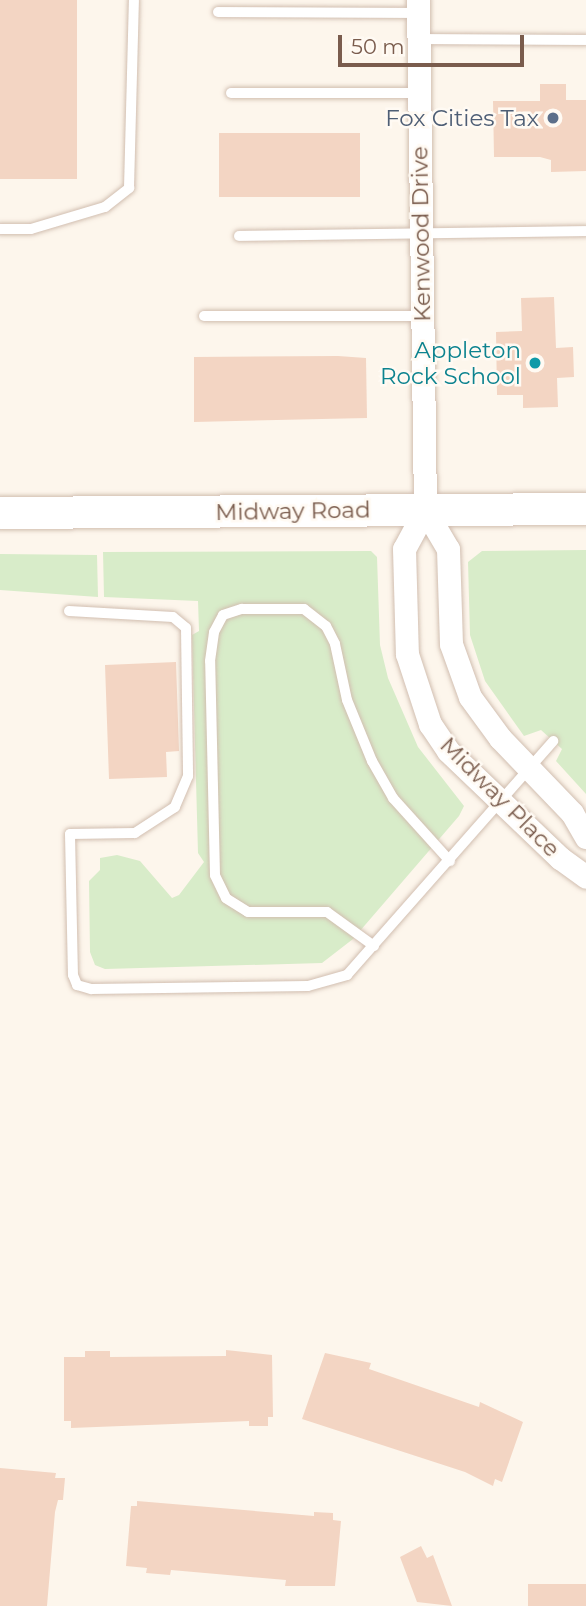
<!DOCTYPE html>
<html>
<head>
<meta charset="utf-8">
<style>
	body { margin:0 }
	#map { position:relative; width:586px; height:1606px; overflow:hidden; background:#fdf6ec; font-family:Montserrat,sans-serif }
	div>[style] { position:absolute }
	.green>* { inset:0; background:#d8ecc9 }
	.building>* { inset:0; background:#f3d5c3; transform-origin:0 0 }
	.roads { filter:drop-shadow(0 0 2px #d1beb0) drop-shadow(0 0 2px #d1beb0) }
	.service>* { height:10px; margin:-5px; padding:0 5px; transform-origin:5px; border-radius:5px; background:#fff }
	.minor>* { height:23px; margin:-11.5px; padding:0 11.5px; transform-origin:11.5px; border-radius:11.5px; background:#fff }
	.secondary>* { height:32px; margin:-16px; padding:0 16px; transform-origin:16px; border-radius:16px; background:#fff }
	.dots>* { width:19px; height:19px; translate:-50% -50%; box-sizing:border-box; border:4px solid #fffaf3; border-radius:50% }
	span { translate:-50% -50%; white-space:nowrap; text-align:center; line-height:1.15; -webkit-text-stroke:5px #fffaf3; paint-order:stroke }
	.service-label { font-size:23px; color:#4e5e75 }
	.right { translate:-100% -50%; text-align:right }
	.street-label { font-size:23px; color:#7a5c4d }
	.culture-label { font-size:23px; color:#0d838f }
	.scale { position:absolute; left:338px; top:35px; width:186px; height:32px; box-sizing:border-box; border:4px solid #7a5c4d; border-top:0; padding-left:9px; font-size:21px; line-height:24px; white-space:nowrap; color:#7a5c4d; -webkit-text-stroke:5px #fffaf3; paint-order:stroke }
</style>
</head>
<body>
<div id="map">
	<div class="green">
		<i style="clip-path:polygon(586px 550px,586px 794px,556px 761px,562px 749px,541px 730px,524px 736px,485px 681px,470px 635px,468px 562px,482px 551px)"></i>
		<i style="clip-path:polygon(371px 551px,377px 557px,380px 645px,388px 678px,418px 747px,464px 806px,459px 816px,353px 939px,322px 963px,105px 969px,95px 965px,90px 952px,89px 881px,100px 870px,100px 858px,117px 855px,140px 861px,172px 898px,179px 895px,204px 862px,198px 853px,192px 635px,199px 631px,198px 601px,104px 597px,103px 552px)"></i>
		<i style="clip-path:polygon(0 554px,97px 555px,98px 597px,0 590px)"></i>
	</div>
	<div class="building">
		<i style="left:0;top:0;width:77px;height:179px"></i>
		<i style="clip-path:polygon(540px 84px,566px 84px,566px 100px,586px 100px,586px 171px,551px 172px,551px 160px,540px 157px,494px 157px,493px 101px,540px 101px)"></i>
		<i style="left:360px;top:133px;width:64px;height:141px;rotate:90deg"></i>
		<i style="clip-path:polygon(554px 297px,556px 348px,573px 347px,574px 377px,557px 378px,558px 407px,523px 408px,523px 395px,497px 395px,496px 332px,522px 331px,521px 298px)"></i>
		<i style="clip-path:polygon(338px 356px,366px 358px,367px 418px,194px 422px,194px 357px)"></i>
		<i style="clip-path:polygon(176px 662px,179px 751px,166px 752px,167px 777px,109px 779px,105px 665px)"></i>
		<i style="clip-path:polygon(226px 1350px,272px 1355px,273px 1417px,268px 1417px,268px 1426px,249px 1426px,249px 1421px,71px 1428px,71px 1421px,64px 1421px,64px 1357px,85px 1357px,85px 1351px,110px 1351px,110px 1357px,226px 1356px)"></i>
		<i style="clip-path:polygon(325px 1353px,371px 1363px,369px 1369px,479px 1407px,480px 1402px,523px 1422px,502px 1482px,495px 1479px,493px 1486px,465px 1472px,302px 1419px)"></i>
		<i style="clip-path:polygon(0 1468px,56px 1473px,55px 1478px,65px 1478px,63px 1500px,58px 1500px,55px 1512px,47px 1606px,0 1606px)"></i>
		<i style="clip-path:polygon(137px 1501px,314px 1516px,314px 1512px,333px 1513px,333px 1520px,341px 1521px,335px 1586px,285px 1586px,286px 1580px,171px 1570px,170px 1575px,146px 1573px,147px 1568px,126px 1566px,131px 1506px,137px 1506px)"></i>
		<i style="clip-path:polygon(421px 1546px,427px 1558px,433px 1555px,452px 1606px,417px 1602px,400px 1557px)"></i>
		<i style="left:528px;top:1584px;width:58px;height:22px"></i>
	</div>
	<div class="roads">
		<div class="service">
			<i style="left:218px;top:12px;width:200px;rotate:0.3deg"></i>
			<i style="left:419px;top:39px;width:167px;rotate:0.3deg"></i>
			<i style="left:231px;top:93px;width:188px"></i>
			<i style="left:0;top:229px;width:31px"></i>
			<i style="left:31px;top:229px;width:77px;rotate:-16.6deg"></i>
			<i style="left:105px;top:207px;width:31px;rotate:-38deg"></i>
			<i style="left:129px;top:188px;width:188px;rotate:-88.5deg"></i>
			<i style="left:239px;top:236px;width:347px;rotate:-0.8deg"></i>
			<i style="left:204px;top:316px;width:218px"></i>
			<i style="left:69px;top:611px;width:104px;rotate:3.3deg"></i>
			<i style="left:173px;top:617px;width:17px;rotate:40deg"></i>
			<i style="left:186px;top:628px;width:148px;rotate:89.2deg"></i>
			<i style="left:188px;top:776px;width:34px;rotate:113deg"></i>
			<i style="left:175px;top:807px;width:48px;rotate:147deg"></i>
			<i style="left:135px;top:833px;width:65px;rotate:179.1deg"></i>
			<i style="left:70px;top:834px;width:141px;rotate:88.8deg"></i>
			<i style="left:73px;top:975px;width:11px;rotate:68deg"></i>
			<i style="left:77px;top:985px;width:15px;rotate:16deg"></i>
			<i style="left:91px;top:989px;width:217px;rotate:-0.8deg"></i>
			<i style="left:308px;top:986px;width:41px;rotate:-15.8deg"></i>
			<i style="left:347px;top:975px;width:312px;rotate:-48.6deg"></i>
			<i style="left:374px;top:946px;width:58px;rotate:-144.1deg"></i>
			<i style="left:327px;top:912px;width:79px;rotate:180deg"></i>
			<i style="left:248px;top:912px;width:26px;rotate:-148deg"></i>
			<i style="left:226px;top:898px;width:25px;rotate:-116deg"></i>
			<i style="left:215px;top:875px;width:214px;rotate:-91.3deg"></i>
			<i style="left:210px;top:661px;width:29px;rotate:-82deg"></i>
			<i style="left:214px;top:632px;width:19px;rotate:-62deg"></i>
			<i style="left:223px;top:615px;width:20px;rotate:-18deg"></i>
			<i style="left:242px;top:609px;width:62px"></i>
			<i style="left:304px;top:609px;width:28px;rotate:38deg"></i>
			<i style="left:326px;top:626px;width:20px;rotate:63deg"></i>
			<i style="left:335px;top:644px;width:57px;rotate:77.9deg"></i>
			<i style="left:347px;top:700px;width:66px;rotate:67.7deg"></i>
			<i style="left:372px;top:761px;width:43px;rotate:60.4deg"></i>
			<i style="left:393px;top:798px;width:85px;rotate:47.9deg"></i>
		</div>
		<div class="minor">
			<i style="left:418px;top:0;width:510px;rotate:89.21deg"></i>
			<i style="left:425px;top:510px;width:44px;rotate:118.3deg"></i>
			<i style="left:404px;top:549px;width:105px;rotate:88.4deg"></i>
			<i style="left:407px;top:654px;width:74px;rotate:71.8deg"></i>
			<i style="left:430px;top:724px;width:32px;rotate:56deg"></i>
			<i style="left:448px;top:751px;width:155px;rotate:43.7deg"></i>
			<i style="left:560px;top:858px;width:32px;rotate:36deg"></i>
			<i style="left:425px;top:510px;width:45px;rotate:59.5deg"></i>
			<i style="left:448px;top:549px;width:95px;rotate:88.2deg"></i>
			<i style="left:451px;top:644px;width:56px;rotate:70.3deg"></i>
			<i style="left:470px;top:697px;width:51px;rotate:53.8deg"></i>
			<i style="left:500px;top:738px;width:104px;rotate:46.2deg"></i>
			<i style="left:572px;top:813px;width:28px;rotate:60deg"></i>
		</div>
		<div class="secondary">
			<i style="left:0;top:513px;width:586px;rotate:-0.39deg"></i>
		</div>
	</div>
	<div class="dots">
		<i style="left:553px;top:118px;background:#5c6f8a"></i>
		<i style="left:535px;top:363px;background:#0f9aa8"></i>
	</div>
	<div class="service-label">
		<span class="right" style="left:539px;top:118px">Fox Cities Tax</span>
	</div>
	<div class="street-label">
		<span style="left:421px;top:234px;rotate:-91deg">Kenwood Drive</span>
		<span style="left:293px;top:511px;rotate:-1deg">Midway Road</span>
		<span style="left:500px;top:797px;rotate:45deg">Midway Place</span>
	</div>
	<div class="culture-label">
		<span class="right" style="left:521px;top:363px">Appleton<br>Rock School</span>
	</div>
	<div class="scale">50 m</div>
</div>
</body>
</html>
